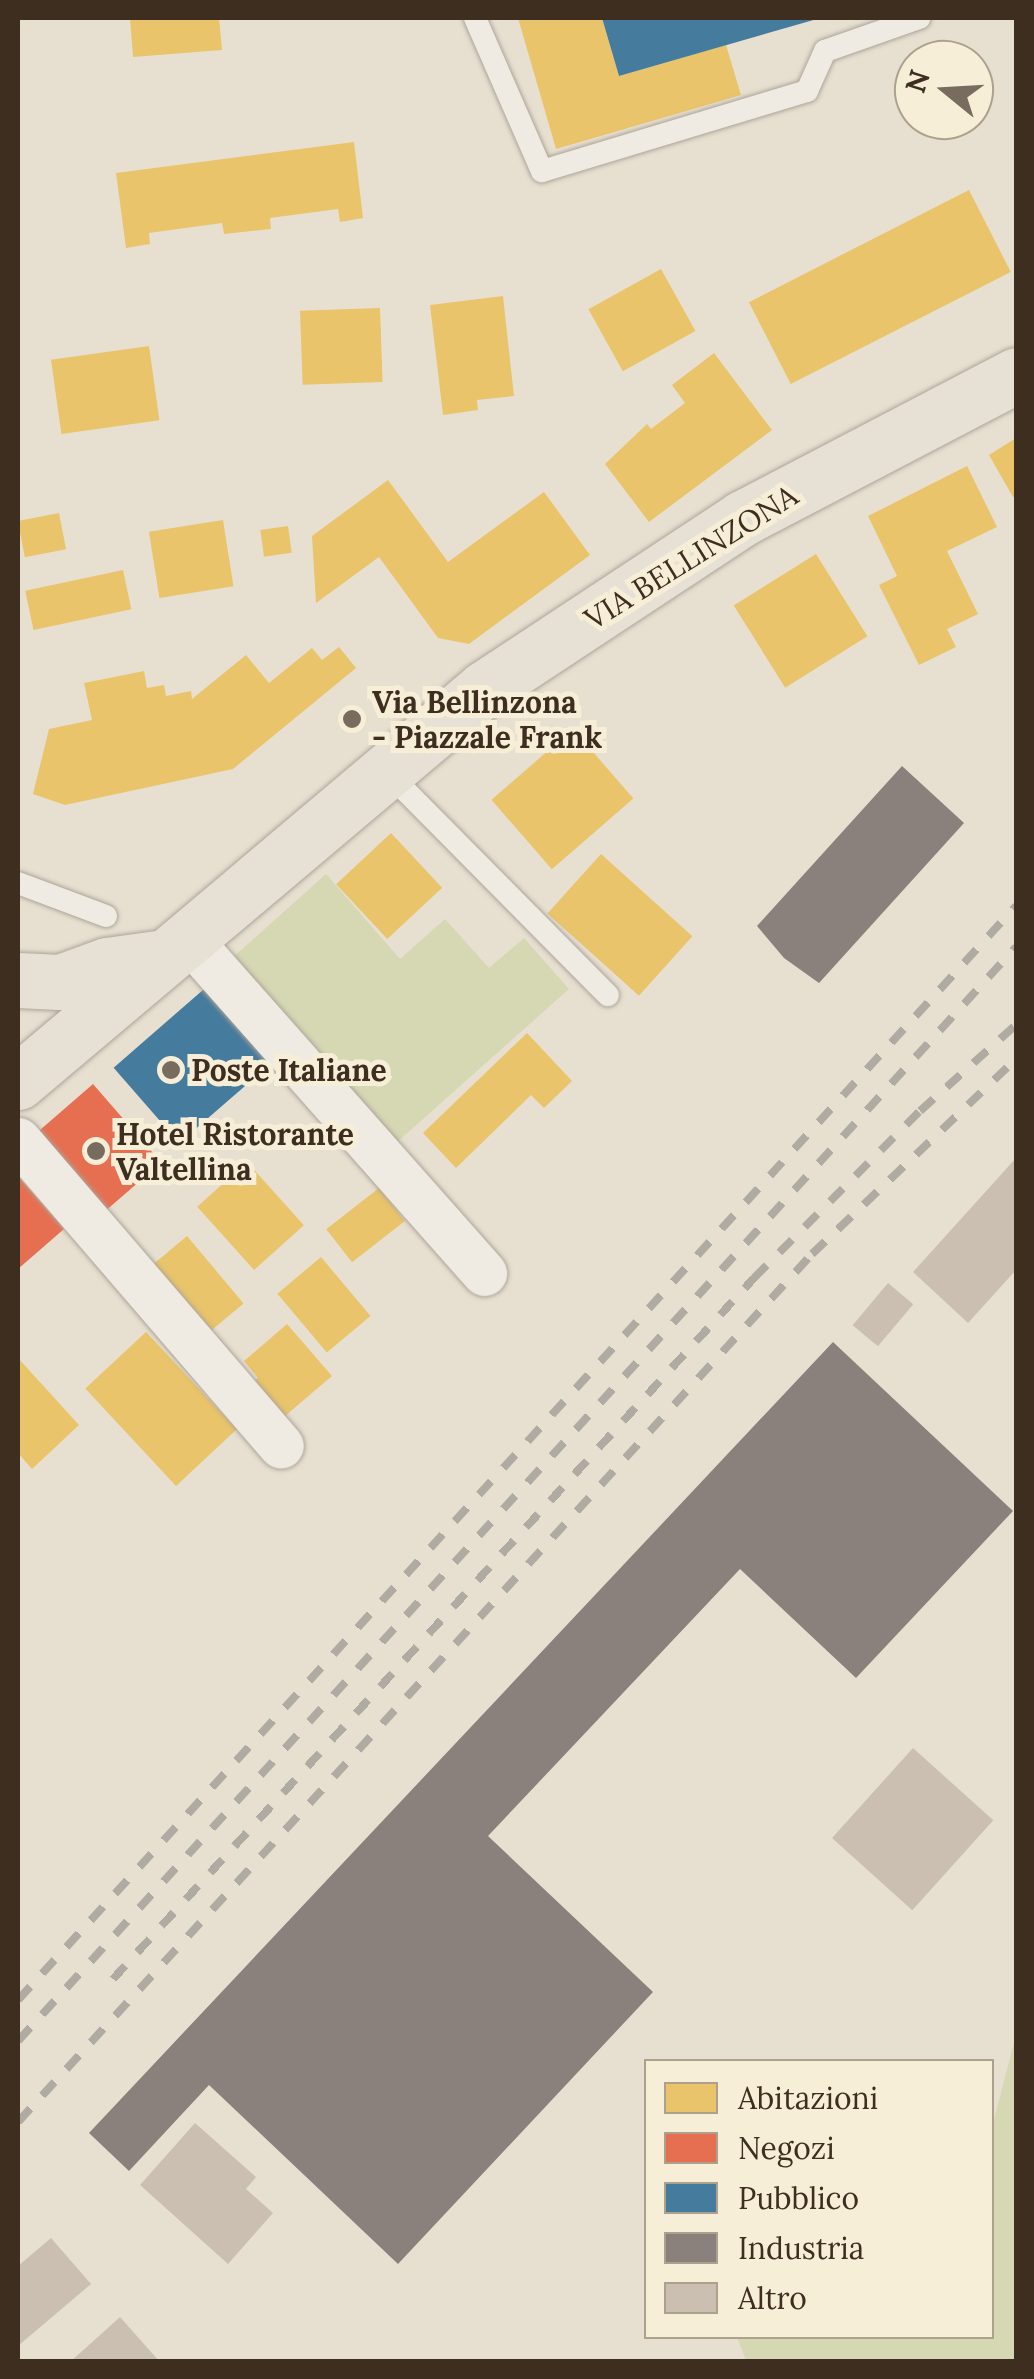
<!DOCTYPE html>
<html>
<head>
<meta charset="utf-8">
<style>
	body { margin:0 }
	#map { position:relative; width:1034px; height:2379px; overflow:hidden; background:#e7e0d1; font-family:Lora,serif }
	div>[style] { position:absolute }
	.green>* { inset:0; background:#d6d7b3 }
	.homes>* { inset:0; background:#e9c46a; transform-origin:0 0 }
	.shops>* { inset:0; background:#e76f51; transform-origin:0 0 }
	.public>* { inset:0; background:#457b9d; transform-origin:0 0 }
	.industry>* { inset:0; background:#8a817c }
	.building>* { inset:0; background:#cbbfb2; transform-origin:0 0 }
	.roads { filter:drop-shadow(0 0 2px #ada599) drop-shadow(0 0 2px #ada599) }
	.lane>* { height:22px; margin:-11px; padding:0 11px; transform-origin:11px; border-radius:11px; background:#efebe3 }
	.street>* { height:45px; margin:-22.5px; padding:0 22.5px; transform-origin:22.5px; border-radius:22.5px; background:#efebe3 }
	.primary>* { height:55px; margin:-27.5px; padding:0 27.5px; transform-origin:27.5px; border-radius:27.5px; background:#e6e1d4 }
	.rail>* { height:8px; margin-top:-4px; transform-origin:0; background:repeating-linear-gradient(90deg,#afaaa2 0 18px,transparent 0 36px) }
	.dots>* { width:28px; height:28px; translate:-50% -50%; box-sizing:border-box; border:5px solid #f7eed8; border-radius:50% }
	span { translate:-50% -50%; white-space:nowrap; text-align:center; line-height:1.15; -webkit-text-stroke:10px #f7eed8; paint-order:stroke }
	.street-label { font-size:30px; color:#3d2e20 }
	.poi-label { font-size:30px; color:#3d2e20; font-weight:700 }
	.left { translate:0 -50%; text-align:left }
	.frame { position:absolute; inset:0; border:20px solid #3d2e20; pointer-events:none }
	.legend { position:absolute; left:644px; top:2059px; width:350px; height:280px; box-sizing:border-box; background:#f7eed8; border:2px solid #ada18e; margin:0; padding:12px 18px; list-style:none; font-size:30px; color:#3d2e20 }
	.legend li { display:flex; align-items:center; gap:20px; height:50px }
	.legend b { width:50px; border:2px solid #ada18e }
	.north { position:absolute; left:894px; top:40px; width:100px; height:100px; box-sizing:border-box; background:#f7eed8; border:2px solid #ada18e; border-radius:50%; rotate:288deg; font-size:28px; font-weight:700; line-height:40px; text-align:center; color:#3d2e20 }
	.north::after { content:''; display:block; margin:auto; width:35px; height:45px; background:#786c5e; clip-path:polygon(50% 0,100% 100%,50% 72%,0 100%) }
</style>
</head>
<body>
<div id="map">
	<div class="green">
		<i style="clip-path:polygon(326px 874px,400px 959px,445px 919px,489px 968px,524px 938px,569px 989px,395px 1144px,231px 959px)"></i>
		<i style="clip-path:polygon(1016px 2035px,1016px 2361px,746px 2361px,737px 2337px,992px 2336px,992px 2127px)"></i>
	</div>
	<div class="homes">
		<i style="clip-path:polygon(130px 18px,219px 18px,222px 50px,133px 57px)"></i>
		<i style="clip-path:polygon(518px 18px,602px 18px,619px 76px,726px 45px,741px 95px,556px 149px)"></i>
		<i style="clip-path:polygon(354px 142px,363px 218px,340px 222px,338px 209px,270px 218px,271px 229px,224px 234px,222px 223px,149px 233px,150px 244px,126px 248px,116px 173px)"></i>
		<i style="left:969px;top:190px;width:92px;height:247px;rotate:63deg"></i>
		<i style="left:661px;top:269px;width:71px;height:83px;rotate:61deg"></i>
		<i style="clip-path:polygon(503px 296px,514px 396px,477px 400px,478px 410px,443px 415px,430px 305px)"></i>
		<i style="left:380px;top:308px;width:74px;height:80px;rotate:88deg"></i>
		<i style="left:149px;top:346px;width:75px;height:99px;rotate:82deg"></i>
		<i style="clip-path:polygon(714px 353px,772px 430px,649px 522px,605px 464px,647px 424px,651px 429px,685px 403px,672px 385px)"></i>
		<i style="clip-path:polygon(1016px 438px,1016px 496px,1013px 497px,989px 455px)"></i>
		<i style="clip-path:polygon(967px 466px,997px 527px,947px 551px,978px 614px,947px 629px,956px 647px,919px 665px,879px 585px,897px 576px,868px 516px)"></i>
		<i style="clip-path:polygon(388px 480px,448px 562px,544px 492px,590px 555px,469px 644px,438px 638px,379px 557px,316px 603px,312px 536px)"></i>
		<i style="left:59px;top:513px;width:37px;height:42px;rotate:79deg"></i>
		<i style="left:223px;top:520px;width:67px;height:75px;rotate:81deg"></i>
		<i style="left:288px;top:526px;width:27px;height:28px;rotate:82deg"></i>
		<i style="left:816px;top:554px;width:97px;height:97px;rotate:58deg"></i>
		<i style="left:123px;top:570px;width:40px;height:100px;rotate:78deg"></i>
		<i style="clip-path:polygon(339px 647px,356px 668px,233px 769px,65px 805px,33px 794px,49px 729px,92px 720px,84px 683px,144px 671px,147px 688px,164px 685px,166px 696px,191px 691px,192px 699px,246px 655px,269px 683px,312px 648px,322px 660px)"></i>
		<i style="left:573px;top:729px;width:92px;height:108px;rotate:49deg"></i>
		<i style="left:391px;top:833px;width:75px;height:75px;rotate:47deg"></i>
		<i style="left:601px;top:854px;width:123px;height:80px;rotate:42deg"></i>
		<i style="clip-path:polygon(527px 1033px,572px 1081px,544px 1108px,531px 1095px,456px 1168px,423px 1133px)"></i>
		<i style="left:247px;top:1162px;width:85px;height:67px;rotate:48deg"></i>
		<i style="left:379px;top:1188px;width:42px;height:67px;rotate:52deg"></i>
		<i style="left:187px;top:1236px;width:88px;height:57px;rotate:50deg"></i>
		<i style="left:321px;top:1257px;width:77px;height:57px;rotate:50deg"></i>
		<i style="clip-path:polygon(287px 1324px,332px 1376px,272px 1427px,242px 1392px,258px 1378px,244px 1361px)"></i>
		<i style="left:146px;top:1332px;width:133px;height:83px;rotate:47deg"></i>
		<i style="clip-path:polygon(18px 1358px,79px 1425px,32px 1469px,18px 1453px)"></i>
	</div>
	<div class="shops">
		<i style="left:93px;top:1084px;width:104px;height:84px;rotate:49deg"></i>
		<i style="clip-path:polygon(18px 1176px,64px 1229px,18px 1269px)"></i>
	</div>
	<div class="public">
		<i style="clip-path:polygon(602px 18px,816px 18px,817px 19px,619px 76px)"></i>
		<i style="left:211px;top:983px;width:100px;height:129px;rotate:49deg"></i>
	</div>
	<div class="industry">
		<i style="clip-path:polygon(902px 766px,964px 823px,819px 983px,784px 958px,757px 926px)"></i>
		<i style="clip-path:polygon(833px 1342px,1013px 1511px,856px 1678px,740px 1569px,488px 1836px,653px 1992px,398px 2264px,209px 2085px,129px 2171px,89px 2133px)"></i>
	</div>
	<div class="building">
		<i style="clip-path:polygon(1016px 1158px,1016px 1270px,968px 1323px,913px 1272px)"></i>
		<i style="left:888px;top:1283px;width:33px;height:55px;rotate:40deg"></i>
		<i style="left:913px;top:1748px;width:108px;height:121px;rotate:42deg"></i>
		<i style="clip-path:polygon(195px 2123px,256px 2177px,246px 2189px,273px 2213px,228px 2264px,140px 2185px)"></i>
		<i style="clip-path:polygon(51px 2238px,91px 2284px,18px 2346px,18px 2266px)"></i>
		<i style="clip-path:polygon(120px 2317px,160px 2362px,70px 2362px)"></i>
	</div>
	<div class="roads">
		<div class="lane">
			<i style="left:475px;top:18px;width:167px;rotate:66.4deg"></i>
			<i style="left:542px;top:171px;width:277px;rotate:-16.8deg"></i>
			<i style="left:807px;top:91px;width:44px;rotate:-65.8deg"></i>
			<i style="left:825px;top:51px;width:100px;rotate:-19.3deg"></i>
			<i style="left:387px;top:772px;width:314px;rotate:45.3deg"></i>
			<i style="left:18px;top:883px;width:94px;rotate:20.6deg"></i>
		</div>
		<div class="street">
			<i style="left:186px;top:936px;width:450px;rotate:48.5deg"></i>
			<i style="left:18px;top:1140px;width:403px;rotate:49.3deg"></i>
		</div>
		<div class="primary">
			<i style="left:18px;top:980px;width:42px;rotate:2.7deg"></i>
			<i style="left:60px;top:982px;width:50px;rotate:-19.9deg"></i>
			<i style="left:107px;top:965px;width:51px;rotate:-7.8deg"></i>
			<i style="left:18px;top:1082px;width:611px;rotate:-40.15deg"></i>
			<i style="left:485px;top:688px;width:309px;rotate:-33.4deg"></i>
			<i style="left:743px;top:518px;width:308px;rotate:-27.6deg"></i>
		</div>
	</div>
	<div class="rail">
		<i style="left:113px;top:1979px;width:950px;rotate:-47.56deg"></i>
		<i style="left:754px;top:1278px;width:235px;rotate:-45.2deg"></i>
		<i style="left:920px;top:1111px;width:129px;rotate:-41.9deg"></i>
		<i style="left:18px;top:2000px;width:1481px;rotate:-47.63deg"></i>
		<i style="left:18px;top:2041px;width:1481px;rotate:-47.63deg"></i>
		<i style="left:18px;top:2122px;width:1176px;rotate:-47.55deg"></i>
		<i style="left:812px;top:1254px;width:282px;rotate:-43.7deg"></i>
	</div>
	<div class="dots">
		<i style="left:352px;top:719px;background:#786c5e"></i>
		<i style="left:171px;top:1070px;background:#786c5e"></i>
		<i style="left:96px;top:1151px;background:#786c5e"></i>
	</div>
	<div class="street-label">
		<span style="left:691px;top:557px;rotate:-32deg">VIA BELLINZONA</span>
	</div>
	<div class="poi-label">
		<span class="left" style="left:372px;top:719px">Via Bellinzona<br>- Piazzale Frank</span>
		<span class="left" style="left:191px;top:1070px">Poste Italiane</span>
		<span class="left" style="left:116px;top:1151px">Hotel Ristorante<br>Valtellina</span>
	</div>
	<div class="frame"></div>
	<ul class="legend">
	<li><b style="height:28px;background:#e9c46a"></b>Abitazioni</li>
	<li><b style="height:28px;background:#e76f51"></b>Negozi</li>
	<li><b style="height:28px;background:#457b9d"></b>Pubblico</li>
	<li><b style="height:28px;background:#8a817c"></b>Industria</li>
	<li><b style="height:28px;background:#cbbfb2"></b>Altro</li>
	</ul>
	<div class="north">N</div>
</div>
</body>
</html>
